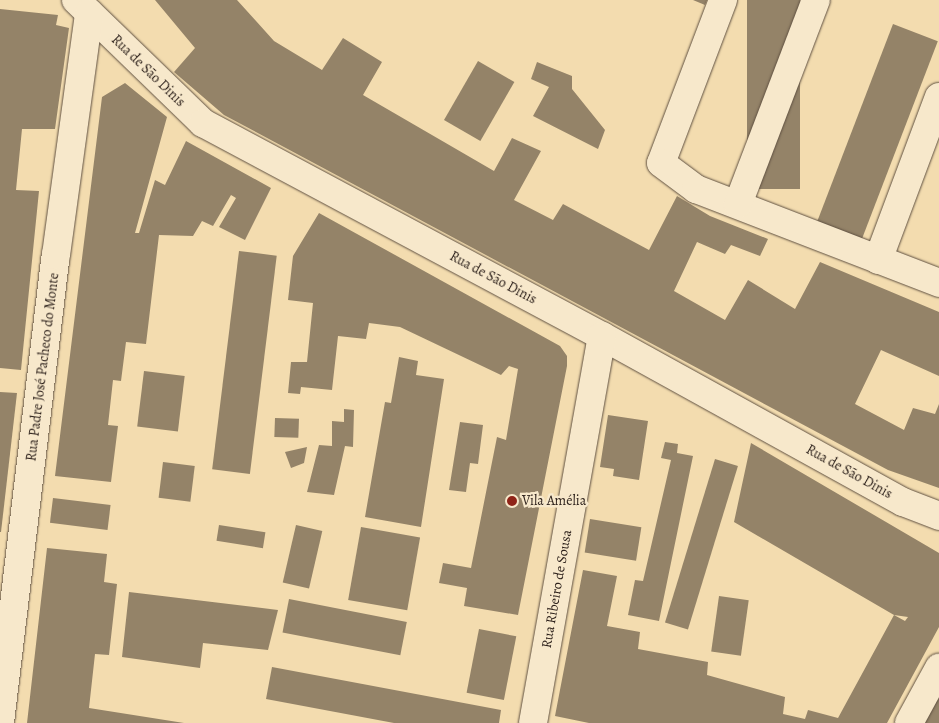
<!DOCTYPE html>
<html>
<head>
<meta charset="utf-8">
<style>
	body { margin:0 }
	#map { position:relative; width:939px; height:723px; overflow:hidden; background:#f3dcaf; font-family:Alegreya,serif }
	div>[style] { position:absolute }
	.building>* { inset:0; background:#948368; transform-origin:0 0 }
	.roads { filter:drop-shadow(0 0 1px #5f5041) drop-shadow(0 0 1px #5f5041) }
	.minor>* { height:28px; margin:-14px; padding:0 14px; transform-origin:14px; border-radius:14px; background:#f7e8cb }
	.dots>* { width:14px; height:14px; translate:-50% -50%; box-sizing:border-box; border:2px solid #f7e8cb; border-radius:50% }
	span { translate:-50% -50%; white-space:nowrap; text-align:center; line-height:1.15; -webkit-text-stroke:4.5px #f7e8cb; paint-order:stroke }
	.street-label { font-size:14px; color:#2e221c }
	.poi-label { font-size:14px; color:#2e221c }
	.left { translate:0 -50%; text-align:left }
</style>
</head>
<body>
<div id="map">
	<div class="building">
		<i style="clip-path:polygon(155px 0,237px 0,274px 41px,322px 70px,343px 38px,382px 62px,363px 95px,494px 171px,512px 138px,541px 151px,514px 200px,553px 220px,563px 204px,649px 250px,677px 196px,710px 216px,768px 239px,760px 256px,731px 245px,725px 254px,697px 242px,674px 291px,725px 320px,748px 280px,795px 309px,820px 262px,939px 312px,939px 376px,881px 350px,855px 404px,904px 430px,913px 408px,935px 414px,939px 404px,939px 488px,888px 470px,224px 115px,174px 72px,195px 48px)"></i>
		<i style="clip-path:polygon(693px 0,707px 0,705px 5px)"></i>
		<i style="left:747px;top:0;width:53px;height:189px"></i>
		<i style="clip-path:polygon(0 9px,58px 15px,56px 25px,69px 28px,55px 129px,22px 129px,16px 190px,39px 191px,21px 370px,0 368px)"></i>
		<i style="left:893px;top:24px;width:48px;height:222px;rotate:21deg"></i>
		<i style="left:478px;top:61px;width:42px;height:68px;rotate:30deg"></i>
		<i style="clip-path:polygon(537px 62px,572px 76px,572px 89px,605px 130px,598px 149px,533px 116px,549px 87px,531px 79px)"></i>
		<i style="clip-path:polygon(125px 83px,167px 117px,135px 233px,139px 233px,155px 180px,165px 185px,186px 141px,271px 188px,245px 240px,219px 227px,236px 198px,231px 195px,213px 226px,202px 221px,193px 236px,159px 235px,146px 344px,126px 342px,121px 381px,113px 380px,108px 425px,118px 426px,111px 482px,55px 476px,102px 97px)"></i>
		<i style="clip-path:polygon(319px 213px,560px 346px,567px 356px,567px 366px,518px 615px,464px 606px,467px 588px,439px 583px,443px 563px,471px 568px,497px 437px,506px 440px,518px 369px,509px 366px,501px 375px,400px 327px,369px 323px,366px 339px,338px 336px,332px 390px,301px 387px,300px 394px,288px 393px,291px 362px,307px 362px,313px 303px,288px 300px,293px 256px)"></i>
		<i style="left:239px;top:251px;width:38px;height:220px;rotate:7deg"></i>
		<i style="clip-path:polygon(399px 357px,418px 361px,416px 375px,444px 379px,421px 527px,365px 517px,385px 402px,391px 403px)"></i>
		<i style="left:144px;top:371px;width:41px;height:56px;rotate:7deg"></i>
		<i style="clip-path:polygon(0 392px,17px 393px,1px 532px,0 532px)"></i>
		<i style="clip-path:polygon(344px 409px,354px 410px,353px 447px,345px 446px,334px 495px,307px 492px,319px 445px,332px 446px,332px 421px,344px 422px)"></i>
		<i style="clip-path:polygon(608px 415px,648px 421px,639px 480px,613px 476px,614px 469px,600px 467px)"></i>
		<i style="left:275px;top:418px;width:24px;height:19px;rotate:2deg"></i>
		<i style="clip-path:polygon(460px 422px,483px 425px,478px 464px,470px 463px,466px 492px,449px 490px)"></i>
		<i style="clip-path:polygon(665px 442px,678px 444px,677px 453px,693px 456px,659px 621px,628px 615px,635px 580px,643px 581px,671px 460px,661px 458px)"></i>
		<i style="clip-path:polygon(evenodd,751px 443px,939px 553px,939px 627px,887px 723px,589px 723px,555px 716px,583px 570px,617px 576px,607px 626px,640px 632px,638px 649px,708px 662px,707px 675px,785px 697px,783px 714px,805px 719px,808px 710px,838px 718px,894px 615px,734px 522px,751px 443px,894px 615px,908px 617px,905px 621px,894px 615px)"></i>
		<i style="clip-path:polygon(307px 447px,304px 463px,291px 468px,285px 452px)"></i>
		<i style="left:715px;top:459px;width:24px;height:171px;rotate:17deg"></i>
		<i style="left:163px;top:462px;width:32px;height:36px;rotate:7deg"></i>
		<i style="left:53px;top:498px;width:58px;height:25px;rotate:7deg"></i>
		<i style="left:590px;top:519px;width:52px;height:34px;rotate:9deg"></i>
		<i style="left:219px;top:525px;width:47px;height:16px;rotate:9deg"></i>
		<i style="left:296px;top:525px;width:27px;height:59px;rotate:13deg"></i>
		<i style="left:361px;top:527px;width:60px;height:74px;rotate:10deg"></i>
		<i style="clip-path:polygon(47px 548px,107px 554px,104px 582px,117px 584px,109px 655px,95px 654px,89px 708px,184px 723px,27px 723px)"></i>
		<i style="clip-path:polygon(129px 592px,278px 610px,268px 650px,203px 643px,200px 668px,122px 657px)"></i>
		<i style="left:719px;top:596px;width:30px;height:56px;rotate:8deg"></i>
		<i style="left:289px;top:599px;width:120px;height:34px;rotate:11deg"></i>
		<i style="left:479px;top:629px;width:38px;height:65px;rotate:11deg"></i>
		<i style="clip-path:polygon(272px 667px,501px 710px,499px 723px,394px 723px,266px 699px)"></i>
		<i style="clip-path:polygon(939px 692px,939px 723px,922px 723px)"></i>
	</div>
	<div class="roads">
		<div class="minor">
			<i style="left:76px;top:0;width:177px;rotate:44.1deg"></i>
			<i style="left:203px;top:123px;width:452px;rotate:28.1deg"></i>
			<i style="left:602px;top:336px;width:344px;rotate:28.9deg"></i>
			<i style="left:903px;top:502px;width:39px;rotate:21deg"></i>
			<i style="left:723px;top:0;width:174px;rotate:110.8deg"></i>
			<i style="left:661px;top:163px;width:44px;rotate:36.6deg"></i>
			<i style="left:696px;top:189px;width:261px;rotate:21.1deg"></i>
			<i style="left:738px;top:204px;width:218px;rotate:-69.1deg"></i>
			<i style="left:878px;top:260px;width:174px;rotate:-69.5deg"></i>
			<i style="left:0;top:722px;width:470px;rotate:-83.2deg"></i>
			<i style="left:56px;top:255px;width:244px;rotate:-82.2deg"></i>
			<i style="left:533px;top:723px;width:393px;rotate:-79.9deg"></i>
			<i style="left:909px;top:723px;width:63px;rotate:-61.4deg"></i>
		</div>
	</div>
	<div class="dots">
		<i style="left:512px;top:501px;background:#8f2418"></i>
	</div>
	<div class="street-label">
		<span style="left:148px;top:71px;rotate:44deg">Rua de São Dinis</span>
		<span style="left:493px;top:278px;rotate:28deg">Rua de São Dinis</span>
		<span style="left:43px;top:367px;rotate:-83deg">Rua Padre José Pacheco do Monte</span>
		<span style="left:849px;top:472px;rotate:29deg">Rua de São Dinis</span>
		<span style="left:557px;top:589px;rotate:-80deg">Rua Ribeiro de Sousa</span>
	</div>
	<div class="poi-label">
		<span class="left" style="left:522px;top:501px">Vila Amélia</span>
	</div>
</div>
</body>
</html>
